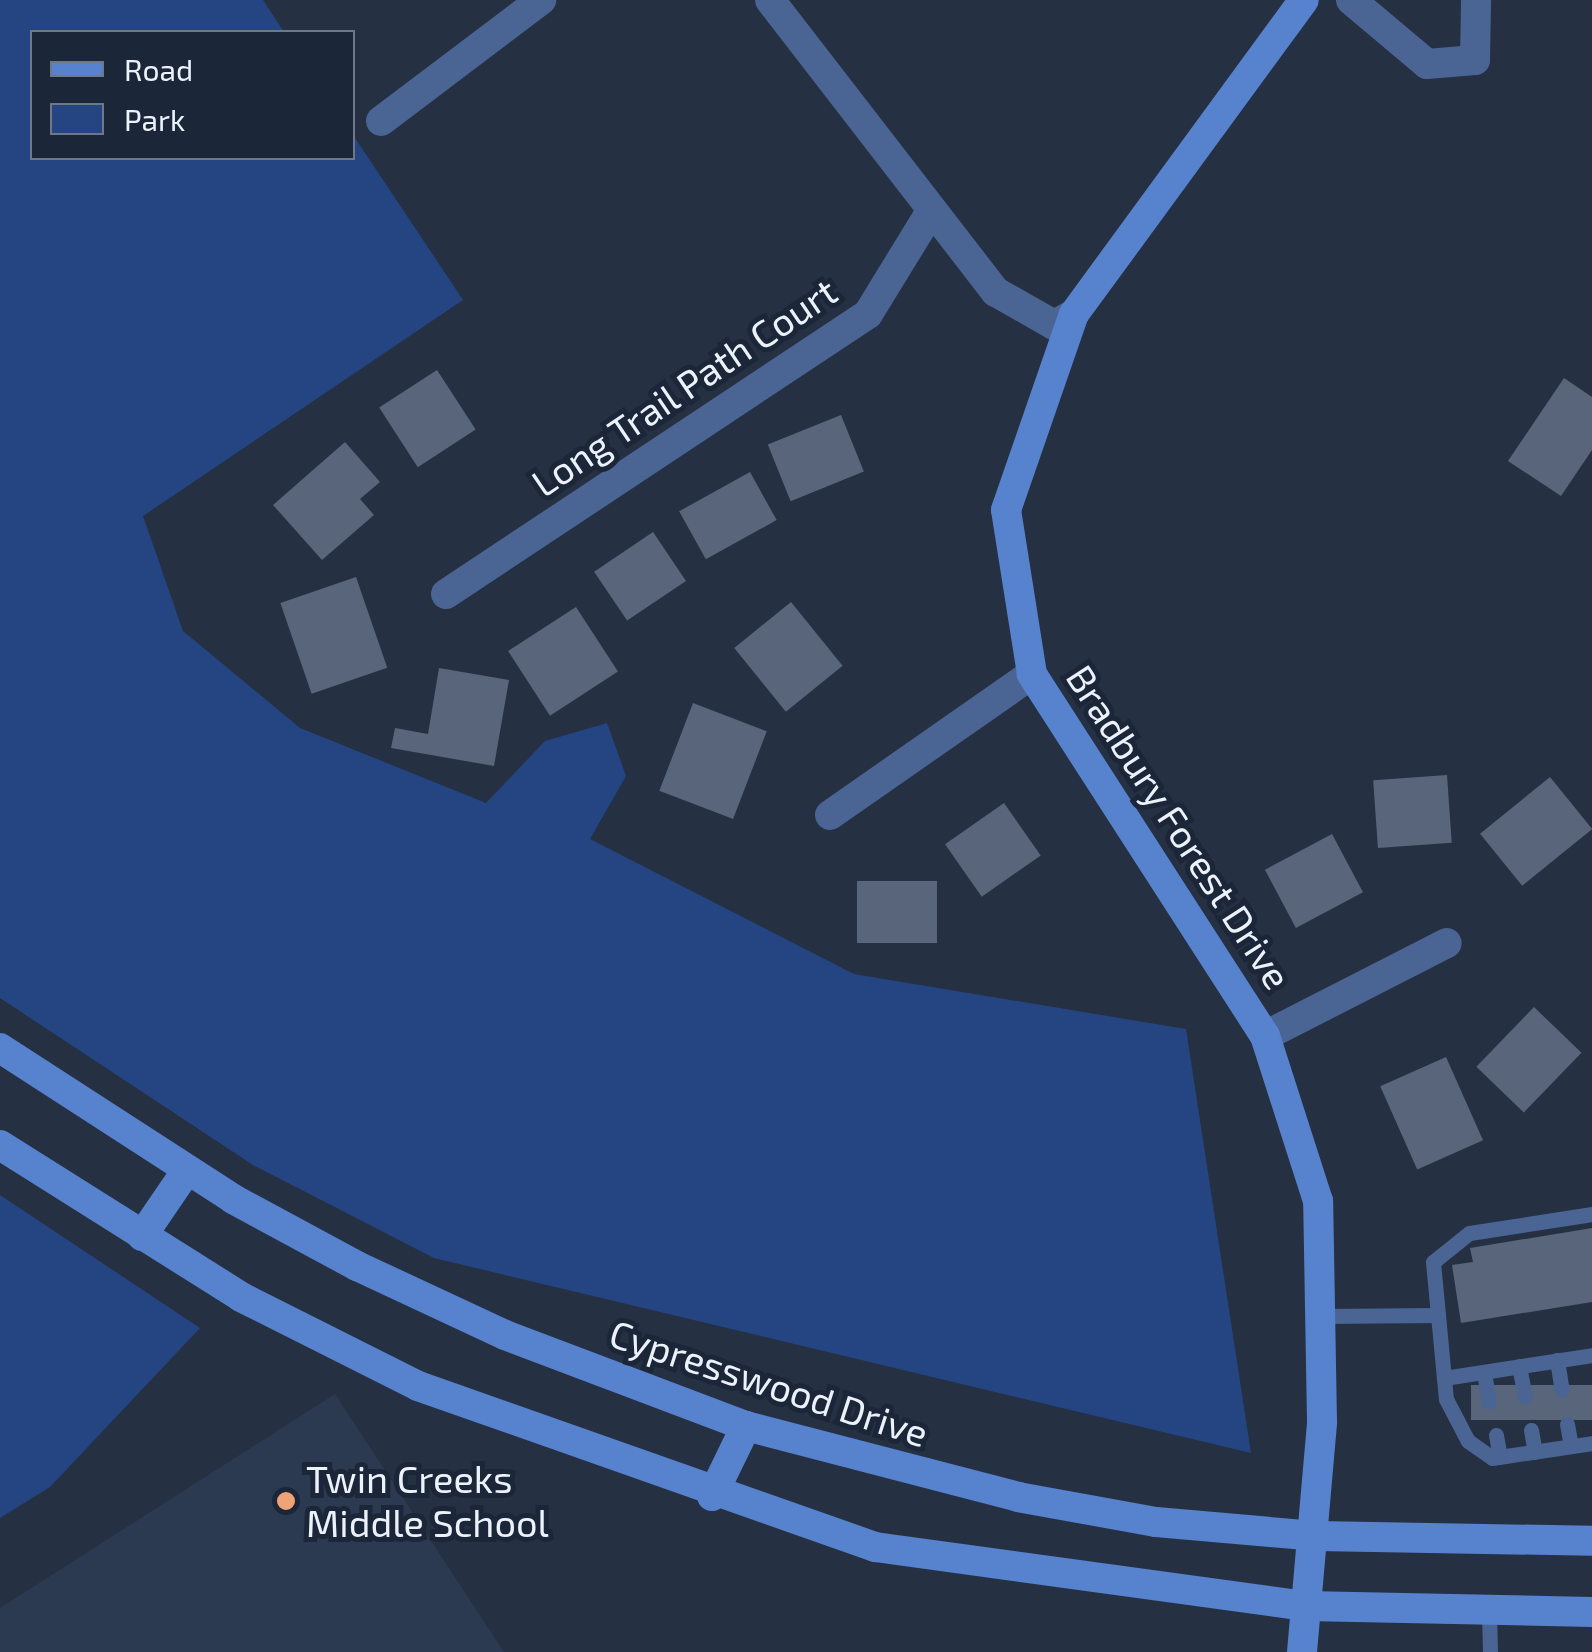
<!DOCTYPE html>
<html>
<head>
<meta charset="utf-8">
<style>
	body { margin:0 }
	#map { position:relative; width:1592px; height:1652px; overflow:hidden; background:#253043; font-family:"Exo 2",sans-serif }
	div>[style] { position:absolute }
	.built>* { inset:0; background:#2b3951 }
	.green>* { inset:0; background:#244582 }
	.building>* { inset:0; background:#58657a; transform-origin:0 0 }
	.lane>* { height:15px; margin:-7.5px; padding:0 7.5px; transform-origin:7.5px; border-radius:7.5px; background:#4a6594 }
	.street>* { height:30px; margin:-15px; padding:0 15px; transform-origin:15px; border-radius:15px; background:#4a6594 }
	.secondary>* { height:30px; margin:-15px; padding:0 15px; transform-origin:15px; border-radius:15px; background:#5782cd }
	.dots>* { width:28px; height:28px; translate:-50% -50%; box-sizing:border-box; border:5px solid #1b2638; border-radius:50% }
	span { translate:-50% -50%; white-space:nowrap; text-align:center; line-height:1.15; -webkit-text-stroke:10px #1b2638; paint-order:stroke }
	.street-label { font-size:38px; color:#ecf2fc }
	.poi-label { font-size:38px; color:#ecf2fc }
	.left { translate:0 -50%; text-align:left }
	.legend { position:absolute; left:30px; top:30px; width:325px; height:130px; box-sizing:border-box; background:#1b2638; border:2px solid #6f7886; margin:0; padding:12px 18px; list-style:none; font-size:30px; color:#ecf2fc }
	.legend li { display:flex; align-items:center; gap:20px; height:50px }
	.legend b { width:50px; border:2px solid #6f7886 }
</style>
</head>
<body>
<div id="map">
	<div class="built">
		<i style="clip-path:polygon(335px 1394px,504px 1652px,0 1652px,0 1608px)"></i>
	</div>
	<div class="green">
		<i style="clip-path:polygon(0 0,263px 0,284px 32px,32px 32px,32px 158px,352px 158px,353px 135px,463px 300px,143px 516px,183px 631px,300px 728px,486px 803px,545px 741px,607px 723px,626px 776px,590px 839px,854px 974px,1186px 1029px,1251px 1453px,434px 1258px,253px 1165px,0 998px)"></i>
		<i style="clip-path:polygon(0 1195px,200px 1328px,50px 1487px,0 1518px)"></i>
	</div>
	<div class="building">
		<i style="left:437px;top:370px;width:71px;height:69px;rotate:57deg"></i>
		<i style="clip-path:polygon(1564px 378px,1592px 397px,1592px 450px,1561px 496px,1508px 461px)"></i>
		<i style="left:841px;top:415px;width:61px;height:79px;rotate:68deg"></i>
		<i style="clip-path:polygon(345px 442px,380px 482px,360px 499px,374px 515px,322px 560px,273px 505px)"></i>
		<i style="left:750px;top:472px;width:55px;height:81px;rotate:61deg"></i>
		<i style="left:653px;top:532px;width:59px;height:71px;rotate:56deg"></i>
		<i style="left:356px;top:577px;width:96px;height:80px;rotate:71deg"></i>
		<i style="left:791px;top:602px;width:82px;height:73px;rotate:51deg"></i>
		<i style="left:576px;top:607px;width:77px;height:81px;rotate:57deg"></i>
		<i style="clip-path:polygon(439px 668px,509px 680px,494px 766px,391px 748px,395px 728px,428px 734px)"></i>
		<i style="left:693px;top:703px;width:79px;height:94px;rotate:21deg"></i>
		<i style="left:1447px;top:775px;width:68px;height:74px;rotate:86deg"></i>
		<i style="left:1550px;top:777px;width:67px;height:90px;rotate:51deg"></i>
		<i style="left:1004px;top:803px;width:64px;height:72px;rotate:55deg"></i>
		<i style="left:1332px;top:834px;width:66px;height:76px;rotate:62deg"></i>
		<i style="left:857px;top:881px;width:80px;height:62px"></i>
		<i style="left:1534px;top:1007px;width:66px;height:83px;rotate:44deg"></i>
		<i style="left:1446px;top:1057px;width:91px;height:72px;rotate:66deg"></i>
		<i style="clip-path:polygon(1592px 1228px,1592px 1302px,1461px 1323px,1452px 1265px,1473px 1262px,1470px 1248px)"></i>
		<i style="left:1592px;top:1385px;width:35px;height:121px;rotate:90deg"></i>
	</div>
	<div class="lane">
		<i style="left:1592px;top:1214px;width:124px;rotate:171.2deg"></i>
		<i style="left:1469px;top:1233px;width:46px;rotate:141.1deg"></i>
		<i style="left:1433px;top:1262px;width:138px;rotate:84.6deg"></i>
		<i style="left:1446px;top:1399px;width:47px;rotate:62.4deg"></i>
		<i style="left:1468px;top:1441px;width:29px;rotate:35deg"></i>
		<i style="left:1492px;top:1458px;width:101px;rotate:-8.5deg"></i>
		<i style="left:1322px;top:1316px;width:116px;rotate:-0.5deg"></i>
		<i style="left:1557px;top:1360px;width:30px;rotate:81deg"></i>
		<i style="left:1519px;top:1366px;width:31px;rotate:79deg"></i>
		<i style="left:1484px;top:1372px;width:30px;rotate:81deg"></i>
		<i style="left:1444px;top:1378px;width:150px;rotate:-8.8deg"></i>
		<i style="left:1567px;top:1424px;width:22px;rotate:80deg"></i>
		<i style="left:1531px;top:1430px;width:22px;rotate:80deg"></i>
		<i style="left:1496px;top:1435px;width:22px;rotate:80deg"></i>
		<i style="left:1489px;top:1611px;width:41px;rotate:88.6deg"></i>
	</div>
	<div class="street">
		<i style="left:770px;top:0;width:369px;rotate:52.3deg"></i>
		<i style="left:996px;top:292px;width:67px;rotate:29.6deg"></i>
		<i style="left:1054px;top:325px;width:23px;rotate:-29deg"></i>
		<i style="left:1351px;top:0;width:99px;rotate:40.1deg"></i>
		<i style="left:1427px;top:64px;width:48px;rotate:-4.8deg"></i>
		<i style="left:1475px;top:60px;width:60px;rotate:-89deg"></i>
		<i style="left:381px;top:121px;width:201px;rotate:-37.1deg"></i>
		<i style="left:446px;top:594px;width:506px;rotate:-33.56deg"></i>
		<i style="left:868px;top:314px;width:121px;rotate:-58.5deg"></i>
		<i style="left:830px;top:815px;width:246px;rotate:-34.9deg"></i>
		<i style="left:1265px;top:1036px;width:204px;rotate:-27.1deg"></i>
	</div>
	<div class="secondary">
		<i style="left:0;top:1048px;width:278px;rotate:32.9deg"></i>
		<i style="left:233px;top:1199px;width:141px;rotate:28.4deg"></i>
		<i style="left:357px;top:1266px;width:163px;rotate:25deg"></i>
		<i style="left:505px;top:1335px;width:258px;rotate:20.7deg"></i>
		<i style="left:746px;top:1426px;width:281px;rotate:14.6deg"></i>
		<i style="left:1018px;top:1497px;width:140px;rotate:10.3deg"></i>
		<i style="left:1156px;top:1522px;width:162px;rotate:5deg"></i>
		<i style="left:1317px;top:1536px;width:275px;rotate:1deg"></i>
		<i style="left:0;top:1145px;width:285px;rotate:32.2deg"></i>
		<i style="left:241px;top:1297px;width:198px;rotate:26.7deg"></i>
		<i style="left:418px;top:1386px;width:485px;rotate:19.4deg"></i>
		<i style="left:875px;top:1547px;width:435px;rotate:7.8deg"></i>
		<i style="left:1306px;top:1606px;width:286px;rotate:1.2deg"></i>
		<i style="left:142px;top:1236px;width:80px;rotate:-55.7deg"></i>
		<i style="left:712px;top:1496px;width:78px;rotate:-64.1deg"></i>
		<i style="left:1302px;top:1652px;width:231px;rotate:-85deg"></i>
		<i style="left:1322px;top:1422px;width:221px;rotate:-91deg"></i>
		<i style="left:1318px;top:1201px;width:173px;rotate:-107.8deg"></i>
		<i style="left:1265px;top:1036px;width:431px;rotate:-122.8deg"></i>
		<i style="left:1032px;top:674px;width:166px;rotate:-99deg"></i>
		<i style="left:1006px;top:510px;width:207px;rotate:-70.9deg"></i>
		<i style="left:1074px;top:314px;width:389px;rotate:-53.8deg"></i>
	</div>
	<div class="dots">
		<i style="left:286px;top:1501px;background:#efa376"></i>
	</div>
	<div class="street-label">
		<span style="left:684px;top:387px;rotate:-34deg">Long Trail Path Court</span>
		<span style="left:1179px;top:827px;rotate:57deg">Bradbury Forest Drive</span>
		<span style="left:769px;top:1383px;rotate:18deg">Cypresswood Drive</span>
	</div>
	<div class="poi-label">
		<span class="left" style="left:306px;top:1501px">Twin Creeks<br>Middle School</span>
	</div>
	<ul class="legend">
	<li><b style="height:12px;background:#5782cd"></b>Road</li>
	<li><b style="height:28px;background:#244582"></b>Park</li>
	</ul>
</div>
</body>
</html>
